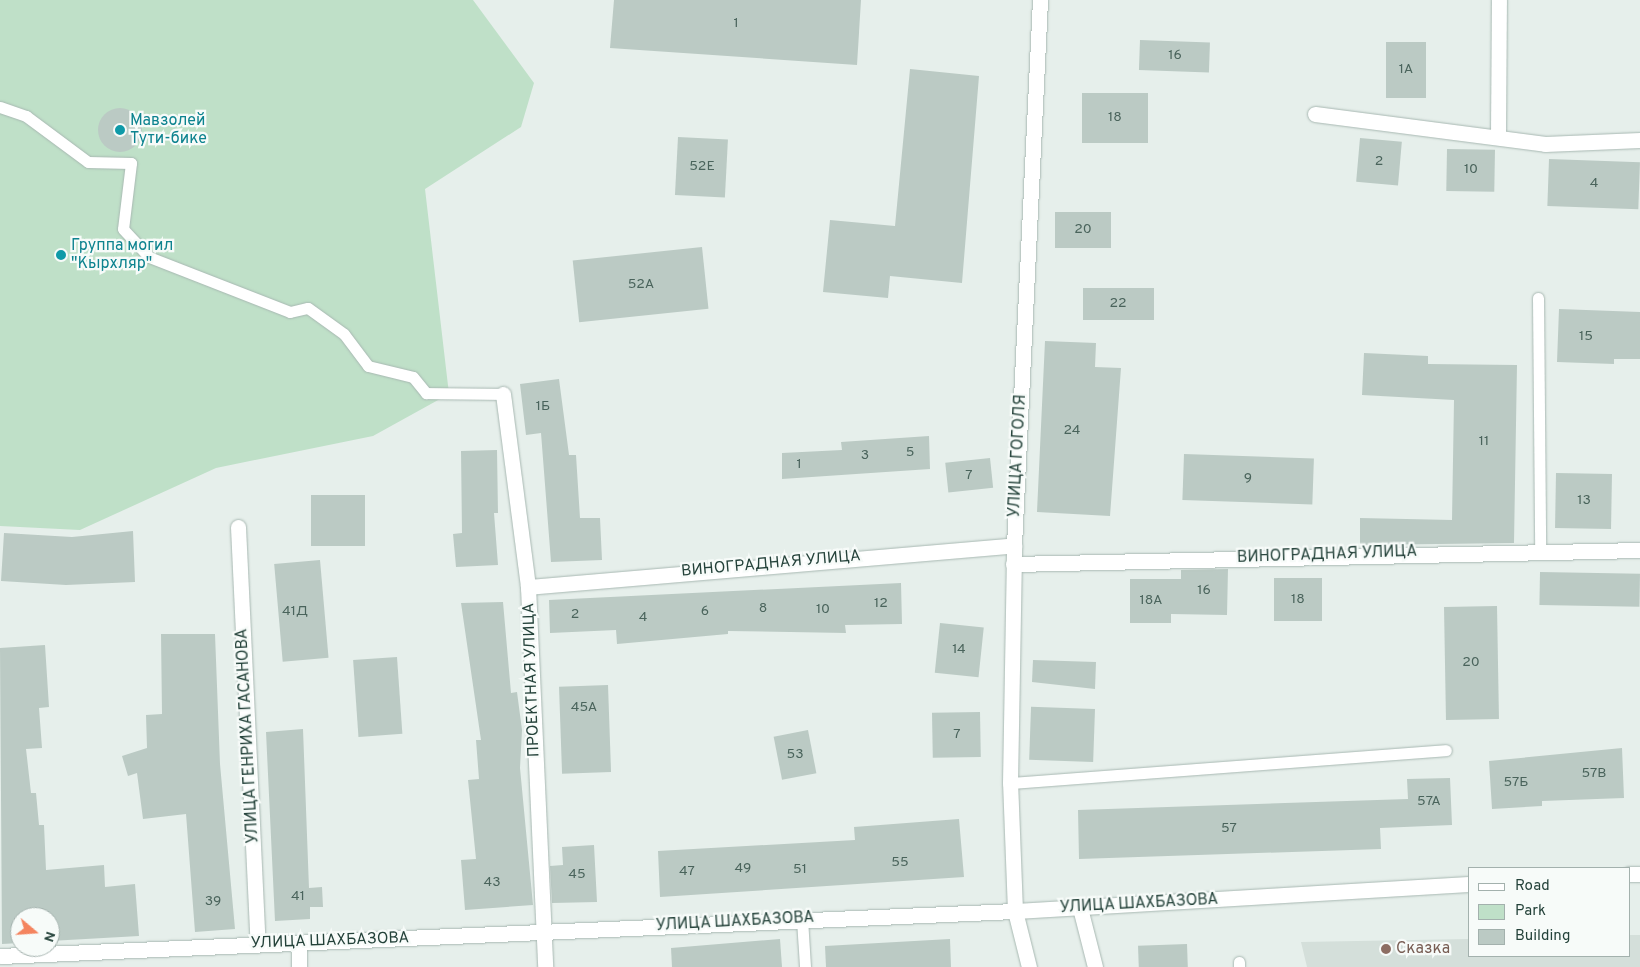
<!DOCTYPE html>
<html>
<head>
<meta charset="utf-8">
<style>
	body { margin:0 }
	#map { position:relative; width:1640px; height:967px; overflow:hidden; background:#e6efeb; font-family:Overpass,sans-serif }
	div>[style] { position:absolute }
	.built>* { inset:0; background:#d4dfda }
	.green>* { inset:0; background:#bfe0c8 }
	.building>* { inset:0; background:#bbcac4; transform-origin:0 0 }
	.round { border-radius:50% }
	.roads { filter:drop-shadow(0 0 1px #a8b8b2) drop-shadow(0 0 1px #a8b8b2) }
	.service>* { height:11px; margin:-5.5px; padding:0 5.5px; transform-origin:5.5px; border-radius:5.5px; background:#fff }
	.minor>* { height:15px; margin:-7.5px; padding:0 7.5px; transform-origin:7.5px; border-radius:7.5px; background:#fff }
	.tertiary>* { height:15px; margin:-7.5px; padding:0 7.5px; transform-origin:7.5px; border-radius:7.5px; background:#fff }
	.dots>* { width:14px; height:14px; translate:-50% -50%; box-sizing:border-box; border:2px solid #f7fbf9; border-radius:50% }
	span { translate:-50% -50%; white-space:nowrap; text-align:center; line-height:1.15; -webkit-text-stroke:4.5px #f7fbf9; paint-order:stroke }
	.number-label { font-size:14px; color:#4a645c }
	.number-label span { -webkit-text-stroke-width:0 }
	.culture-label { font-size:16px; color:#0d838f }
	.left { translate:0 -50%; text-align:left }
	.street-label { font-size:16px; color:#24423a }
	.education-label { font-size:16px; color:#785e54 }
	.legend { position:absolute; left:1468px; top:867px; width:162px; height:90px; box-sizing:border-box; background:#f7fbf9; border:1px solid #a3b1ad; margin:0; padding:6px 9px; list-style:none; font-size:15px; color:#24423a }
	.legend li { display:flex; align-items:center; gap:10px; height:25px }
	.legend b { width:25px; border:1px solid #a3b1ad }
	.north { position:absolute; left:10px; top:907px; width:50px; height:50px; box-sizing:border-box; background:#f7fbf9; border:1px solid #a3b1ad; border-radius:50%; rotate:108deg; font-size:14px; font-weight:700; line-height:20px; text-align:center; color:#24423a }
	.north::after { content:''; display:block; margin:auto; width:18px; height:22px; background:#f4845f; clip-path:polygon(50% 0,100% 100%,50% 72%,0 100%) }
</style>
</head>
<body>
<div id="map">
	<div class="built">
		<i style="clip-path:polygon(1629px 935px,1640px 935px,1640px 967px,1307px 967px,1301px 942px,1469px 939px,1469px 956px,1629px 956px)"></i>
	</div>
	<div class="green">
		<i style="clip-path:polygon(0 0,473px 0,534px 83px,521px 127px,425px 189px,449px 394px,373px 436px,216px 468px,80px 530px,0 526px)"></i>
	</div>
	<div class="building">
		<i style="clip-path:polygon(614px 0,861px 0,857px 65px,610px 48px)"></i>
		<i style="left:1140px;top:40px;width:70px;height:30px;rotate:2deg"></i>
		<i style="left:1386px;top:42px;width:40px;height:56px"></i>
		<i style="clip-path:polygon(910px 69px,979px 76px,962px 283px,890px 276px,888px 298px,823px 292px,830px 220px,895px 226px)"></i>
		<i style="left:1082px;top:93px;width:66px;height:50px"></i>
		<i class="round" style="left:98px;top:108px;width:44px;height:44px"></i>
		<i style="left:678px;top:137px;width:50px;height:58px;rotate:3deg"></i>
		<i style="left:1360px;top:138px;width:42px;height:44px;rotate:5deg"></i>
		<i style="left:1447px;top:149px;width:48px;height:42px;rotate:1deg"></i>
		<i style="left:1549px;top:159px;width:91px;height:47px;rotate:2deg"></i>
		<i style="left:1055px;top:212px;width:56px;height:36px"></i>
		<i style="left:702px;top:247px;width:62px;height:130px;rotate:84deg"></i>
		<i style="left:1083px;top:288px;width:71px;height:32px"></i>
		<i style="clip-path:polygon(1559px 309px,1640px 312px,1640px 359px,1614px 359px,1614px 364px,1557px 362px)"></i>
		<i style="clip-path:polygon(1045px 341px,1096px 343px,1095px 367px,1121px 368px,1110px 516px,1037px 512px)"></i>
		<i style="clip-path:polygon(1364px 353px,1428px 356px,1428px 364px,1517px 365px,1514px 543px,1360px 545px,1360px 518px,1452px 520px,1454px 400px,1362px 395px)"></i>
		<i style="clip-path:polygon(559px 379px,569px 455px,576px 455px,580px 518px,600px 518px,602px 560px,551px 562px,541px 433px,526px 435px,520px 384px)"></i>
		<i style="clip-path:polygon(929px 436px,930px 469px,782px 479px,782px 453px,842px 450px,841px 442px)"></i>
		<i style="clip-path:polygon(497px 450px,498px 513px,494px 513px,498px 565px,456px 567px,453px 534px,462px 533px,461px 451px)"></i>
		<i style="left:1184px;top:454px;width:130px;height:46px;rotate:2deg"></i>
		<i style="left:990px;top:458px;width:30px;height:45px;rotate:84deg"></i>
		<i style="left:1556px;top:473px;width:56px;height:55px;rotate:1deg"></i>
		<i style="left:311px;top:495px;width:54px;height:51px"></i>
		<i style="clip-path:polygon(133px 531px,135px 582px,66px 585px,1px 581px,4px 533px,72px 537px)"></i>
		<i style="left:320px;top:560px;width:98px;height:46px;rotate:85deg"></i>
		<i style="clip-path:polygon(1228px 569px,1227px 615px,1171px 614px,1171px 623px,1130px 623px,1130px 579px,1181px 579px,1181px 570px)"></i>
		<i style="left:1540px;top:572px;width:100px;height:33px;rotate:1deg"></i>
		<i style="left:1274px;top:578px;width:48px;height:43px"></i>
		<i style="clip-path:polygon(901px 583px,902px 624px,845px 625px,846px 633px,728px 631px,728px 634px,617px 644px,616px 630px,550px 633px,549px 600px)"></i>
		<i style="clip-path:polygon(503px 602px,511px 693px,517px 692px,522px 730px,520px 768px,533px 905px,465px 910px,461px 860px,476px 859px,468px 780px,479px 779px,476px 740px,481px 740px,461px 603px)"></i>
		<i style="left:1497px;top:606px;width:113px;height:53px;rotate:89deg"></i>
		<i style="left:940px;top:623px;width:44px;height:50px;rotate:6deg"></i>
		<i style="clip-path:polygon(161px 634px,215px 634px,220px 764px,235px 929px,195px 932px,186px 814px,143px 819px,137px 773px,128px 776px,122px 756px,147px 748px,146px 715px,162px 714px)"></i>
		<i style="clip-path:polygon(45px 645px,49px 707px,39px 708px,42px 748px,26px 749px,31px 793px,36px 793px,39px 825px,44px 825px,46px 870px,104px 865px,105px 887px,135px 884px,139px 936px,50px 941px,50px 917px,20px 917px,20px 943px,2px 944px,0 648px)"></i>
		<i style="left:397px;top:657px;width:77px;height:44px;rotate:86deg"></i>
		<i style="clip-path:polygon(1033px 660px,1096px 662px,1095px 689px,1032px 682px)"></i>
		<i style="left:608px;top:685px;width:87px;height:49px;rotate:88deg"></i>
		<i style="left:1095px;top:709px;width:53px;height:64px;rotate:92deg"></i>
		<i style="left:980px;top:712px;width:45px;height:48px;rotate:89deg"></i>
		<i style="clip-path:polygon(303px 729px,309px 888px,322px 887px,323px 907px,310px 907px,310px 919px,275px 921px,266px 732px)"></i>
		<i style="left:808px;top:730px;width:44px;height:35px;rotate:79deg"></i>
		<i style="clip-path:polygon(1622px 748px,1624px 798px,1542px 801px,1542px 806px,1492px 809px,1489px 761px)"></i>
		<i style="clip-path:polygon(1450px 778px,1452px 825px,1380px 828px,1381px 849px,1079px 859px,1078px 810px,1408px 799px,1407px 779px)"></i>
		<i style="clip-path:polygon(959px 819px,964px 877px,660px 897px,658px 851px,855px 840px,854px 827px)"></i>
		<i style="clip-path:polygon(594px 845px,597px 902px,552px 903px,550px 866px,563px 865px,562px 847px)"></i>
		<i style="clip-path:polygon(780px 939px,782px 967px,672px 967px,671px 948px)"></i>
		<i style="clip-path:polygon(950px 939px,951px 967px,826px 967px,825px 946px)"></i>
		<i style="left:1187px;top:944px;width:23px;height:49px;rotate:88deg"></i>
	</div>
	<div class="roads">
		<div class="service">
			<i style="left:0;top:107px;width:28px;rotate:19deg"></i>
			<i style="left:26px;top:116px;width:77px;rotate:36.6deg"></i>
			<i style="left:88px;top:162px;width:43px;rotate:1.3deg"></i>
			<i style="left:131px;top:163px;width:66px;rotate:96.9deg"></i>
			<i style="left:123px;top:229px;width:38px;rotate:47deg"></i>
			<i style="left:149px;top:257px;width:151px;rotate:21.3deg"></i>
			<i style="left:290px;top:312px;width:18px;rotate:-13deg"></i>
			<i style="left:308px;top:308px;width:44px;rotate:35.8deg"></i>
			<i style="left:344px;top:334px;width:40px;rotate:53deg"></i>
			<i style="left:368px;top:366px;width:46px;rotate:13.7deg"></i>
			<i style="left:413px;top:377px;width:21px;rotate:51deg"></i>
			<i style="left:426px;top:393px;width:77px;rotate:0.7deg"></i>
			<i style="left:1538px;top:298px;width:251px;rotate:89.5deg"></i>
			<i style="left:1010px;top:783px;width:437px;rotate:-4.3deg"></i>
			<i style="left:802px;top:919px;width:48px;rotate:86.4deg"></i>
			<i style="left:1239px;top:962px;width:5px;rotate:90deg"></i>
		</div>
		<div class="minor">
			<i style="left:1315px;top:114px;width:232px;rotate:7.4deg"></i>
			<i style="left:1545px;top:144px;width:95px;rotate:-2.4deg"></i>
			<i style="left:1498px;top:135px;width:135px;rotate:-89.6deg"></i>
			<i style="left:503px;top:394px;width:195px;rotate:82.6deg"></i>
			<i style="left:528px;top:587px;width:380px;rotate:87.4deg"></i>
			<i style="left:238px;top:527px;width:417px;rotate:87.3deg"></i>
			<i style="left:1013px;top:564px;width:627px;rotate:-1.28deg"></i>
			<i style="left:528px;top:587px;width:488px;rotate:-4.9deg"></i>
			<i style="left:1629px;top:874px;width:11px"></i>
			<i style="left:1015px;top:911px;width:128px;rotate:-92.2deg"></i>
			<i style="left:1010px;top:783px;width:238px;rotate:-89deg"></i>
			<i style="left:1014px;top:545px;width:546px;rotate:-87.27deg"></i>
			<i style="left:299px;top:943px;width:24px;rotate:90deg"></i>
			<i style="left:0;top:956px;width:1016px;rotate:-2.54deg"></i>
			<i style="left:1015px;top:911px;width:455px;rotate:-3.4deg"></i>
		</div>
		<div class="tertiary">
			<i style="left:1080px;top:908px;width:61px;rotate:75.7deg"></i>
			<i style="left:1015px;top:911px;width:58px;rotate:76deg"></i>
		</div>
	</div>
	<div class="dots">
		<i style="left:120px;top:130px;background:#0f9aa8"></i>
		<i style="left:61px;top:255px;background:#0f9aa8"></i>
		<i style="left:1386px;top:949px;background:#8d6e63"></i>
	</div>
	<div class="number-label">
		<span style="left:736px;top:24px">1</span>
		<span style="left:1175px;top:56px">16</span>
		<span style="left:1406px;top:70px">1А</span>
		<span style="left:1115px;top:118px">18</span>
		<span style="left:1379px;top:162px">2</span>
		<span style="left:702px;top:167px">52Е</span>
		<span style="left:1471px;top:170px">10</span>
		<span style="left:1594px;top:184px">4</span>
		<span style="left:1083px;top:230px">20</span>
		<span style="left:641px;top:285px">52А</span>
		<span style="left:1118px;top:304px">22</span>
		<span style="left:1586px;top:337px">15</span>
		<span style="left:543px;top:407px">1Б</span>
		<span style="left:1072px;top:431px">24</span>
		<span style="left:1484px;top:442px">11</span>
		<span style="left:910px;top:453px">5</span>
		<span style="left:865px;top:456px">3</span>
		<span style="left:799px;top:465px">1</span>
		<span style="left:969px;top:476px">7</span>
		<span style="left:1248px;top:479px">9</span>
		<span style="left:1584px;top:501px">13</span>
		<span style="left:1204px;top:591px">16</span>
		<span style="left:1298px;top:600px">18</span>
		<span style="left:1151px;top:601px">18А</span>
		<span style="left:881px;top:604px">12</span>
		<span style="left:763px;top:609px">8</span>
		<span style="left:823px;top:610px">10</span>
		<span style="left:295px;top:612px">41Д</span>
		<span style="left:705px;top:612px">6</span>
		<span style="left:575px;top:615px">2</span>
		<span style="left:643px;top:618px">4</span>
		<span style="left:959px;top:650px">14</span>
		<span style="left:1471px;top:663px">20</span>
		<span style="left:584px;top:708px">45А</span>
		<span style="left:957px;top:735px">7</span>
		<span style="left:795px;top:755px">53</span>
		<span style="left:1594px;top:774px">57В</span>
		<span style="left:1516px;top:783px">57Б</span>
		<span style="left:1429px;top:802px">57А</span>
		<span style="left:1229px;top:829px">57</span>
		<span style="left:900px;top:863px">55</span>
		<span style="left:743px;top:869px">49</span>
		<span style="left:800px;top:870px">51</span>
		<span style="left:687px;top:872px">47</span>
		<span style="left:577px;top:875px">45</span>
		<span style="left:492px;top:883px">43</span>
		<span style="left:298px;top:897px">41</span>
		<span style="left:213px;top:902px">39</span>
	</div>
	<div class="culture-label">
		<span class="left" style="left:130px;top:130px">Мавзолей<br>Тути-бике</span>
		<span class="left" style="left:71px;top:255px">Группа могил<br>"Кырхляр"</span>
	</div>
	<div class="street-label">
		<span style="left:1018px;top:456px;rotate:-87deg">УЛИЦА ГОГОЛЯ</span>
		<span style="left:1327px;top:555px;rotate:-2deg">ВИНОГРАДНАЯ УЛИЦА</span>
		<span style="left:771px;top:564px;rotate:-5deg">ВИНОГРАДНАЯ УЛИЦА</span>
		<span style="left:532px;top:680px;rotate:-92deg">ПРОЕКТНАЯ УЛИЦА</span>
		<span style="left:248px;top:736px;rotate:-93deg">УЛИЦА ГЕНРИХА ГАСАНОВА</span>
		<span style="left:1139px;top:904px;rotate:-3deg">УЛИЦА ШАХБАЗОВА</span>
		<span style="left:735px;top:922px;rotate:-3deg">УЛИЦА ШАХБАЗОВА</span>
		<span style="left:330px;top:941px;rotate:-2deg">УЛИЦА ШАХБАЗОВА</span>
	</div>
	<div class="education-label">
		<span class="left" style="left:1396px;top:949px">Сказка</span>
	</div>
	<ul class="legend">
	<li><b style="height:6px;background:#fff"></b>Road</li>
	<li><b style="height:14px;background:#bfe0c8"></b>Park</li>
	<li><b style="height:14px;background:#bbcac4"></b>Building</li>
	</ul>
	<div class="north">N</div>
</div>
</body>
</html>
